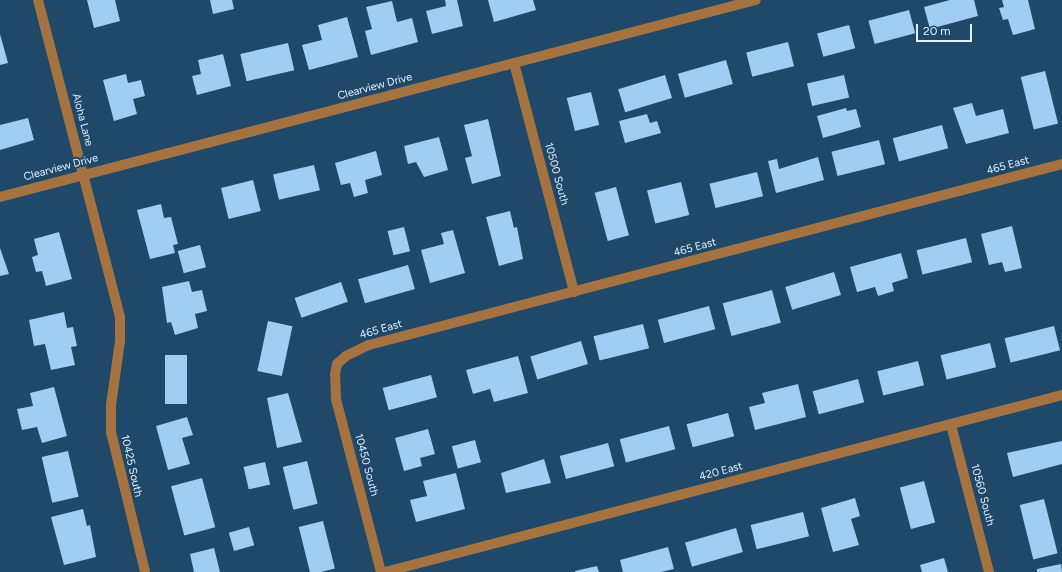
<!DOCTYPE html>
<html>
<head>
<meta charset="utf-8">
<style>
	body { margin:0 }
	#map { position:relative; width:1062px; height:572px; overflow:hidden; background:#204868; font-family:Figtree,sans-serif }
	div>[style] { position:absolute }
	.building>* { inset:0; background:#a1cdf3; transform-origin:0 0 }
	.minor>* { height:10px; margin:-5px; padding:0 5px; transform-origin:5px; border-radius:5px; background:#a47341 }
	span { translate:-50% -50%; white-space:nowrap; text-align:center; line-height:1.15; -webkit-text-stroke:4px #204868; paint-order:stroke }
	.street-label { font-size:11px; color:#deefff }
	.scale { position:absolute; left:916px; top:24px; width:56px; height:18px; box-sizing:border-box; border:2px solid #deefff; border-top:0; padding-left:5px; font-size:12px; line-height:14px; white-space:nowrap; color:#deefff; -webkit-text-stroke:3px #204868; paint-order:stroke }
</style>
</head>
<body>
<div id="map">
	<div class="building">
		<i style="clip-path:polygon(87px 0,115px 0,120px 21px,94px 28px)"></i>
		<i style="clip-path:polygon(210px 0,232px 0,234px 9px,213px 14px)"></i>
		<i style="clip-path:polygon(445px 0,457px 0,463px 26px,432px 34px,426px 11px,446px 6px)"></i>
		<i style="clip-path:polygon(488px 0,533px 0,536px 10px,494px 22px)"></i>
		<i style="clip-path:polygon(950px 0,974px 0,978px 16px,930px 29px,924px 7px)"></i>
		<i style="clip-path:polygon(1002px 0,1028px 0,1035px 29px,1013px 35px,1008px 19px,1003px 20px,999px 8px,1004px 7px)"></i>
		<i style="clip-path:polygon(392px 1px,397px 22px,412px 18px,418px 42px,371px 55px,365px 31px,372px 29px,366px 7px)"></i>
		<i style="left:909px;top:10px;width:24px;height:42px;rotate:75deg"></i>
		<i style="clip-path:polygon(347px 17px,358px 57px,309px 70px,302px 45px,322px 40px,318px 25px)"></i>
		<i style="left:849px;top:25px;width:24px;height:33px;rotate:75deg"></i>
		<i style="clip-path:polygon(0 34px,8px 63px,0 65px)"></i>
		<i style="left:788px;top:42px;width:25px;height:43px;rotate:76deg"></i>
		<i style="left:288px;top:43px;width:28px;height:49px;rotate:77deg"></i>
		<i style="clip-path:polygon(223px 54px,231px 86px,197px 95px,192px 76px,201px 74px,198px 60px)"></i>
		<i style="left:726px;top:60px;width:25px;height:50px;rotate:74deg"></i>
		<i style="left:1045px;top:71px;width:54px;height:25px;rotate:76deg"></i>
		<i style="clip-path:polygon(126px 74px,128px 83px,141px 80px,145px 96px,133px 99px,137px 114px,114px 121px,103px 80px)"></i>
		<i style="left:665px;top:75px;width:24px;height:49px;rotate:73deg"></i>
		<i style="left:844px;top:75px;width:23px;height:38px;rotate:77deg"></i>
		<i style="left:591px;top:92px;width:34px;height:25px;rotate:76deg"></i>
		<i style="clip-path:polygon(972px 103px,976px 116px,1003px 109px,1009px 133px,966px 144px,953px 108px)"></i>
		<i style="clip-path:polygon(846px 108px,847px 111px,856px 109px,861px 127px,823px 138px,817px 116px)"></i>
		<i style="clip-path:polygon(647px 114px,650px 123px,657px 121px,661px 133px,625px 143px,619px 121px)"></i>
		<i style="clip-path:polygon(28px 118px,34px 140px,0 150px,0 125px)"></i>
		<i style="clip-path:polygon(488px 119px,501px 176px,472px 184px,465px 158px,472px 156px,464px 125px)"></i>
		<i style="left:942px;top:125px;width:24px;height:51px;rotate:75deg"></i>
		<i style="clip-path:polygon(439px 137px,448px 170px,424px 177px,416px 162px,408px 164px,404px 146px)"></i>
		<i style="left:879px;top:140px;width:25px;height:49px;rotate:76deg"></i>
		<i style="clip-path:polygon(376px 151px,382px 175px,365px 180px,368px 193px,354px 197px,350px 183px,341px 185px,335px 163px)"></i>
		<i style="clip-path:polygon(818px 157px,824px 180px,776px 193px,768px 161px,777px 159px,779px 169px)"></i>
		<i style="left:314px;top:165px;width:26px;height:42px;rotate:77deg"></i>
		<i style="left:757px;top:172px;width:25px;height:49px;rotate:76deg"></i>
		<i style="left:253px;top:180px;width:32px;height:33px;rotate:76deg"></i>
		<i style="left:681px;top:182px;width:34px;height:35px;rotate:76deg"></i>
		<i style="left:616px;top:187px;width:50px;height:22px;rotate:75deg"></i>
		<i style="clip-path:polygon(161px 204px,164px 218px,171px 217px,178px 244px,173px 245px,175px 253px,150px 259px,137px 210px)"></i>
		<i style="clip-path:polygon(510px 211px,514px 228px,517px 227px,523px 259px,499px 266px,486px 217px)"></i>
		<i style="clip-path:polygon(1012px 226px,1022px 268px,1005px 272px,1002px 262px,989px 265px,981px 234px)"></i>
		<i style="left:404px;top:227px;width:25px;height:17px;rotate:76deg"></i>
		<i style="clip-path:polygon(453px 230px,465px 273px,430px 283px,421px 250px,444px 244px,441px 233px)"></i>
		<i style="clip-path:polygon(59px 232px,72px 279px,46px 286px,42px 271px,36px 272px,32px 257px,38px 255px,34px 239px)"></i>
		<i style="left:966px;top:238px;width:25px;height:51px;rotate:76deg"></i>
		<i style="left:200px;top:245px;width:23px;height:23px;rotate:75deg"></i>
		<i style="clip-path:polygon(0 248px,9px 274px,0 276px)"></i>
		<i style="clip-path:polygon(901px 253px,908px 278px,892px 283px,894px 291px,878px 296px,875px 287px,857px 292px,850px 267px)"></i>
		<i style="left:408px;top:265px;width:25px;height:52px;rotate:74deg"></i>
		<i style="left:834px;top:272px;width:24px;height:51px;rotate:73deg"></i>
		<i style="clip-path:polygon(189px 281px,192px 292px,202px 290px,207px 311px,195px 314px,198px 328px,175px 335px,171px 322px,167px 323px,162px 287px)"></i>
		<i style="left:341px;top:282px;width:21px;height:49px;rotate:71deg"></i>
		<i style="left:772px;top:290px;width:34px;height:51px;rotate:75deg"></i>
		<i style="left:709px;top:306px;width:24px;height:53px;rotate:75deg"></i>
		<i style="clip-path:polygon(64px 312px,67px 328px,73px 327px,77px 346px,71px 347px,75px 365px,51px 370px,45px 344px,34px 346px,29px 320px)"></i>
		<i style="left:268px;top:321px;width:25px;height:51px;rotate:12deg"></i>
		<i style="left:643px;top:324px;width:25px;height:51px;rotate:76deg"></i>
		<i style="left:1054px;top:326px;width:25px;height:51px;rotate:76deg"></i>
		<i style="left:581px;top:341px;width:24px;height:53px;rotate:73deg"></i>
		<i style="left:990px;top:343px;width:25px;height:51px;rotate:76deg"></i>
		<i style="left:165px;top:355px;width:22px;height:49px"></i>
		<i style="clip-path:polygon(518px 356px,528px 393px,494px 402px,490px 389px,473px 394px,466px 370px)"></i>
		<i style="left:918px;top:361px;width:25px;height:42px;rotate:76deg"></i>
		<i style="left:431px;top:375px;width:23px;height:50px;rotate:75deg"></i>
		<i style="left:858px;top:379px;width:24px;height:47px;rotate:75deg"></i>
		<i style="clip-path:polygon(798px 384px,806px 417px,755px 430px,749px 407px,765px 403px,762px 393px)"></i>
		<i style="clip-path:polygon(54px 387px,67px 436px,42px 443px,37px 427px,22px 430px,17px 409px,33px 406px,30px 393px)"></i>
		<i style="clip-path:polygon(288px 393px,302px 442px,277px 448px,267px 398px)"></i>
		<i style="left:728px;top:413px;width:24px;height:43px;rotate:75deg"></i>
		<i style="clip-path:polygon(187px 417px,193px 435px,182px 438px,190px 464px,168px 470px,156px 426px)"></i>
		<i style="left:669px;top:426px;width:24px;height:51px;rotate:75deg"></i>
		<i style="clip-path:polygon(428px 429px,435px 454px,420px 458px,422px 466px,404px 471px,395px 438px)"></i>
		<i style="left:475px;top:440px;width:23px;height:24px;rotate:75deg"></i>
		<i style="clip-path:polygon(1062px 441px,1062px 464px,1013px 477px,1007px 453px)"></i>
		<i style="left:608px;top:443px;width:24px;height:50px;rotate:75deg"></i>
		<i style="left:68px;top:451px;width:47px;height:27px;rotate:77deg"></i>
		<i style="clip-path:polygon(544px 459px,551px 483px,506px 493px,501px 473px)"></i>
		<i style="left:307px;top:461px;width:44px;height:25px;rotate:76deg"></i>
		<i style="left:265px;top:462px;width:23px;height:22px;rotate:77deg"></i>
		<i style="clip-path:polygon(456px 473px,465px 509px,416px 522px,410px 500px,427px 496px,423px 481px)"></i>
		<i style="left:202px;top:478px;width:51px;height:32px;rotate:75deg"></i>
		<i style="left:924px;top:481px;width:43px;height:25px;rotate:75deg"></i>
		<i style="clip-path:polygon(855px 498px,860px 516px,851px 519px,859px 545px,833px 552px,821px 508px)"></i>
		<i style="left:1044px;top:499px;width:56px;height:25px;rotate:76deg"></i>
		<i style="clip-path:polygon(83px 509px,87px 526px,90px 525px,96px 557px,64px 565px,51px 517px)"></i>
		<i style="left:803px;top:512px;width:25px;height:54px;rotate:76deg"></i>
		<i style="left:323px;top:521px;width:49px;height:25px;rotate:76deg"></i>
		<i style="left:249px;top:527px;width:19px;height:21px;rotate:74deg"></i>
		<i style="left:736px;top:528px;width:25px;height:53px;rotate:74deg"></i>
		<i style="clip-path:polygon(668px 547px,674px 569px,661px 572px,623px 572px,620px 560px)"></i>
		<i style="clip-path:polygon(214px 548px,220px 572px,194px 572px,190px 554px)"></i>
		<i style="clip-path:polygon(944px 558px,948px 572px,922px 572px,920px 565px)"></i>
		<i style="clip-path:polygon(1061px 564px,1062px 572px,1037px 572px,1037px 569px)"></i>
		<i style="clip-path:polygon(597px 566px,599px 572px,575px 572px,575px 571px)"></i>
	</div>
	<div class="minor">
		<i style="left:38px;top:0;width:327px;rotate:75.5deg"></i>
		<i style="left:120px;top:317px;width:24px;rotate:90deg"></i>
		<i style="left:120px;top:341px;width:65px;rotate:98deg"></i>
		<i style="left:111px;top:405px;width:27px;rotate:90deg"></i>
		<i style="left:111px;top:432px;width:144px;rotate:76.3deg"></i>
		<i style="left:514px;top:63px;width:237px;rotate:75.3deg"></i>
		<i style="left:0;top:197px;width:781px;rotate:-14.61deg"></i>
		<i style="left:951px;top:425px;width:152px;rotate:75.5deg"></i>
		<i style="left:381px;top:572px;width:179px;rotate:-104.6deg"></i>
		<i style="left:336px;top:399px;width:25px;rotate:-92deg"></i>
		<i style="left:335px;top:374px;width:10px;rotate:-79deg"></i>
		<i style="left:337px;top:364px;width:12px;rotate:-42deg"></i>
		<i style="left:346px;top:356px;width:25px;rotate:-26deg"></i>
		<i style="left:369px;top:345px;width:716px;rotate:-14.64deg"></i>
		<i style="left:385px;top:572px;width:700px;rotate:-14.65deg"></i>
	</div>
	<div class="street-label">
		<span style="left:375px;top:87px;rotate:-15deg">Clearview Drive</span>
		<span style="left:82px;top:120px;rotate:75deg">Aloha Lane</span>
		<span style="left:1008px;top:166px;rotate:-15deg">465 East</span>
		<span style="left:61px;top:168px;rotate:-15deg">Clearview Drive</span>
		<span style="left:556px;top:174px;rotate:75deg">10500 South</span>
		<span style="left:695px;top:248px;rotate:-15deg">465 East</span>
		<span style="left:381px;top:330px;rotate:-16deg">465 East</span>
		<span style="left:366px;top:465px;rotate:75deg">10450 South</span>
		<span style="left:131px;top:466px;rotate:77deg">10425 South</span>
		<span style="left:721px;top:472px;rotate:-15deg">420 East</span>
		<span style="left:982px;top:495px;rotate:75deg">10560 South</span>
	</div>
	<div class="scale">20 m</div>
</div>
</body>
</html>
